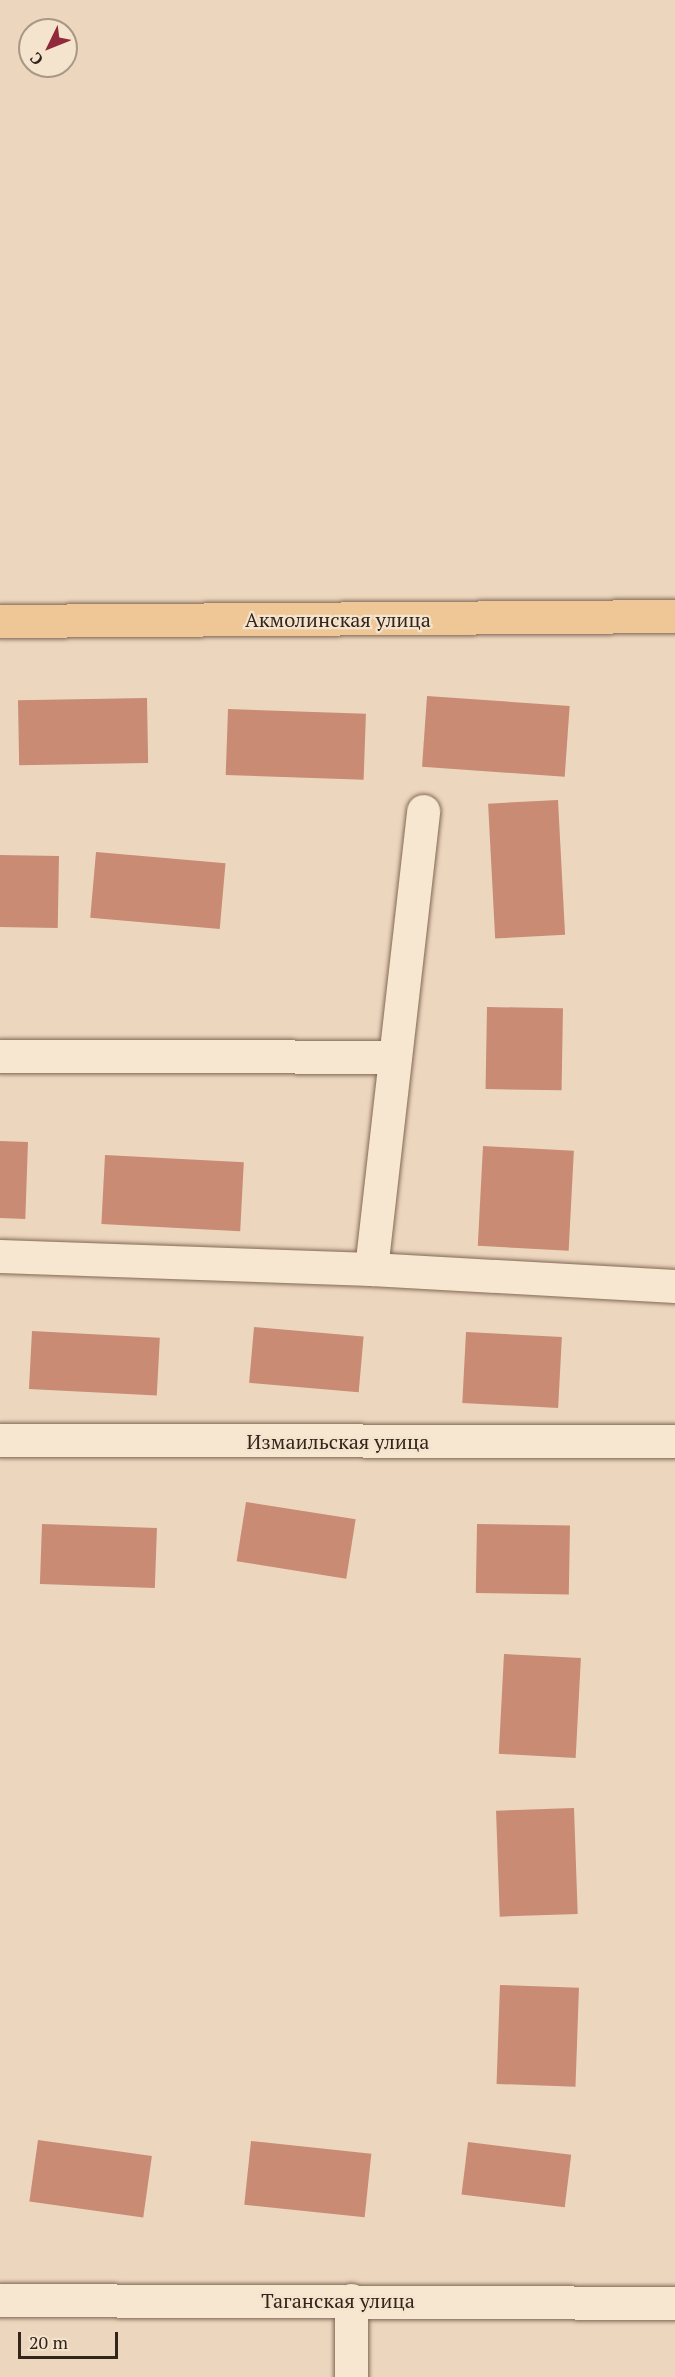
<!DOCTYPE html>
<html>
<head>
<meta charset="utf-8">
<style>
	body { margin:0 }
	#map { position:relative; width:675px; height:2377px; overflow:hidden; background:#ecd7be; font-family:"PT Serif",serif }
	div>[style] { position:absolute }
	.building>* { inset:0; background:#c98b74; transform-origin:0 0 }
	.roads { filter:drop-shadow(0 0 2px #836857) drop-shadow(0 0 2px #836857) }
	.minor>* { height:33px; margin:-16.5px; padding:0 16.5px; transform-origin:16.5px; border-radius:16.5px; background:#f7e6d0 }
	.primary>* { height:33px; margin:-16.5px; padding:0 16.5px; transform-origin:16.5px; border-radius:16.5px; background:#efc695 }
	span { translate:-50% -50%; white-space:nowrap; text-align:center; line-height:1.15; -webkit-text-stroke:4.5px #f4e3cd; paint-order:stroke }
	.street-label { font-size:20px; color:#33241c }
	.north { position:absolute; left:18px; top:18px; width:60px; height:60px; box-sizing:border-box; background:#f4e3cd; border:2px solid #a79786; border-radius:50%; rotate:227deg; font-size:16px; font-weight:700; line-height:24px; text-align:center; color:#33241c }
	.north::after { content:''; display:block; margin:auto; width:21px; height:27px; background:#902939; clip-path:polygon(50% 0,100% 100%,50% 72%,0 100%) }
	.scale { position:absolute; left:18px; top:2332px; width:100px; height:27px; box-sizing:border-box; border:3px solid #33241c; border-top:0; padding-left:8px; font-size:18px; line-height:21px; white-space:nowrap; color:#33241c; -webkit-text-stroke:4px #f4e3cd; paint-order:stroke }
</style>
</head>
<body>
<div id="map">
	<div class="building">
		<i style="left:427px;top:696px;width:143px;height:71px;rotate:4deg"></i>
		<i style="left:147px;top:698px;width:65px;height:129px;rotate:89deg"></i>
		<i style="left:228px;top:709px;width:138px;height:66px;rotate:2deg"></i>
		<i style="left:558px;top:800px;width:135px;height:70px;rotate:87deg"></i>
		<i style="left:96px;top:852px;width:130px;height:66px;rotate:5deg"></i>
		<i style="left:0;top:855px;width:59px;height:72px;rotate:1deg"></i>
		<i style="left:487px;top:1007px;width:76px;height:82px;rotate:1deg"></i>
		<i style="left:0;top:1141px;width:28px;height:77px;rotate:2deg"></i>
		<i style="left:483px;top:1146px;width:91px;height:100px;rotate:3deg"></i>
		<i style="left:105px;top:1155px;width:139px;height:69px;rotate:3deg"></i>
		<i style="left:254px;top:1327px;width:110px;height:56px;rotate:5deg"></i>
		<i style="left:32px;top:1331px;width:128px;height:58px;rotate:3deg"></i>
		<i style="left:466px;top:1332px;width:96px;height:71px;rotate:3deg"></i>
		<i style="left:246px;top:1502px;width:111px;height:60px;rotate:9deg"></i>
		<i style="left:42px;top:1524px;width:115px;height:60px;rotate:2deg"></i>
		<i style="left:477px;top:1524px;width:93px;height:69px;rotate:1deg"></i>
		<i style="left:504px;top:1654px;width:77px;height:100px;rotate:3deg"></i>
		<i style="left:574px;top:1808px;width:106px;height:78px;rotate:88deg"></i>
		<i style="left:500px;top:1985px;width:79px;height:99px;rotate:2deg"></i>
		<i style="left:38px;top:2140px;width:115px;height:62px;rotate:8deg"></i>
		<i style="left:251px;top:2141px;width:121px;height:64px;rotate:6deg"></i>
		<i style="left:468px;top:2142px;width:104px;height:53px;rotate:7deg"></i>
	</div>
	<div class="roads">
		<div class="minor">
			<i style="left:0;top:1056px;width:395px;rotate:0.1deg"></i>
			<i style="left:0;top:1256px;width:371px;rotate:2deg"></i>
			<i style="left:371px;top:1269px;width:304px;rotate:3.2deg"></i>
			<i style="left:371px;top:1269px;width:461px;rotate:-83.5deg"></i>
			<i style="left:0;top:1440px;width:675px;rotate:0.08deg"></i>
			<i style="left:0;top:2300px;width:675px;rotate:0.25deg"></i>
			<i style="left:351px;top:2300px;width:77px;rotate:90deg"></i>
		</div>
		<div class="primary">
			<i style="left:0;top:621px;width:675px;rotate:-0.42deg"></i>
		</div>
	</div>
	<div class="street-label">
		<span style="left:338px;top:619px">Акмолинская улица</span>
		<span style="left:338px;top:1441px">Измаильская улица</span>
		<span style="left:338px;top:2300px">Таганская улица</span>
	</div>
	<div class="north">С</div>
	<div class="scale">20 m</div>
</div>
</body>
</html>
